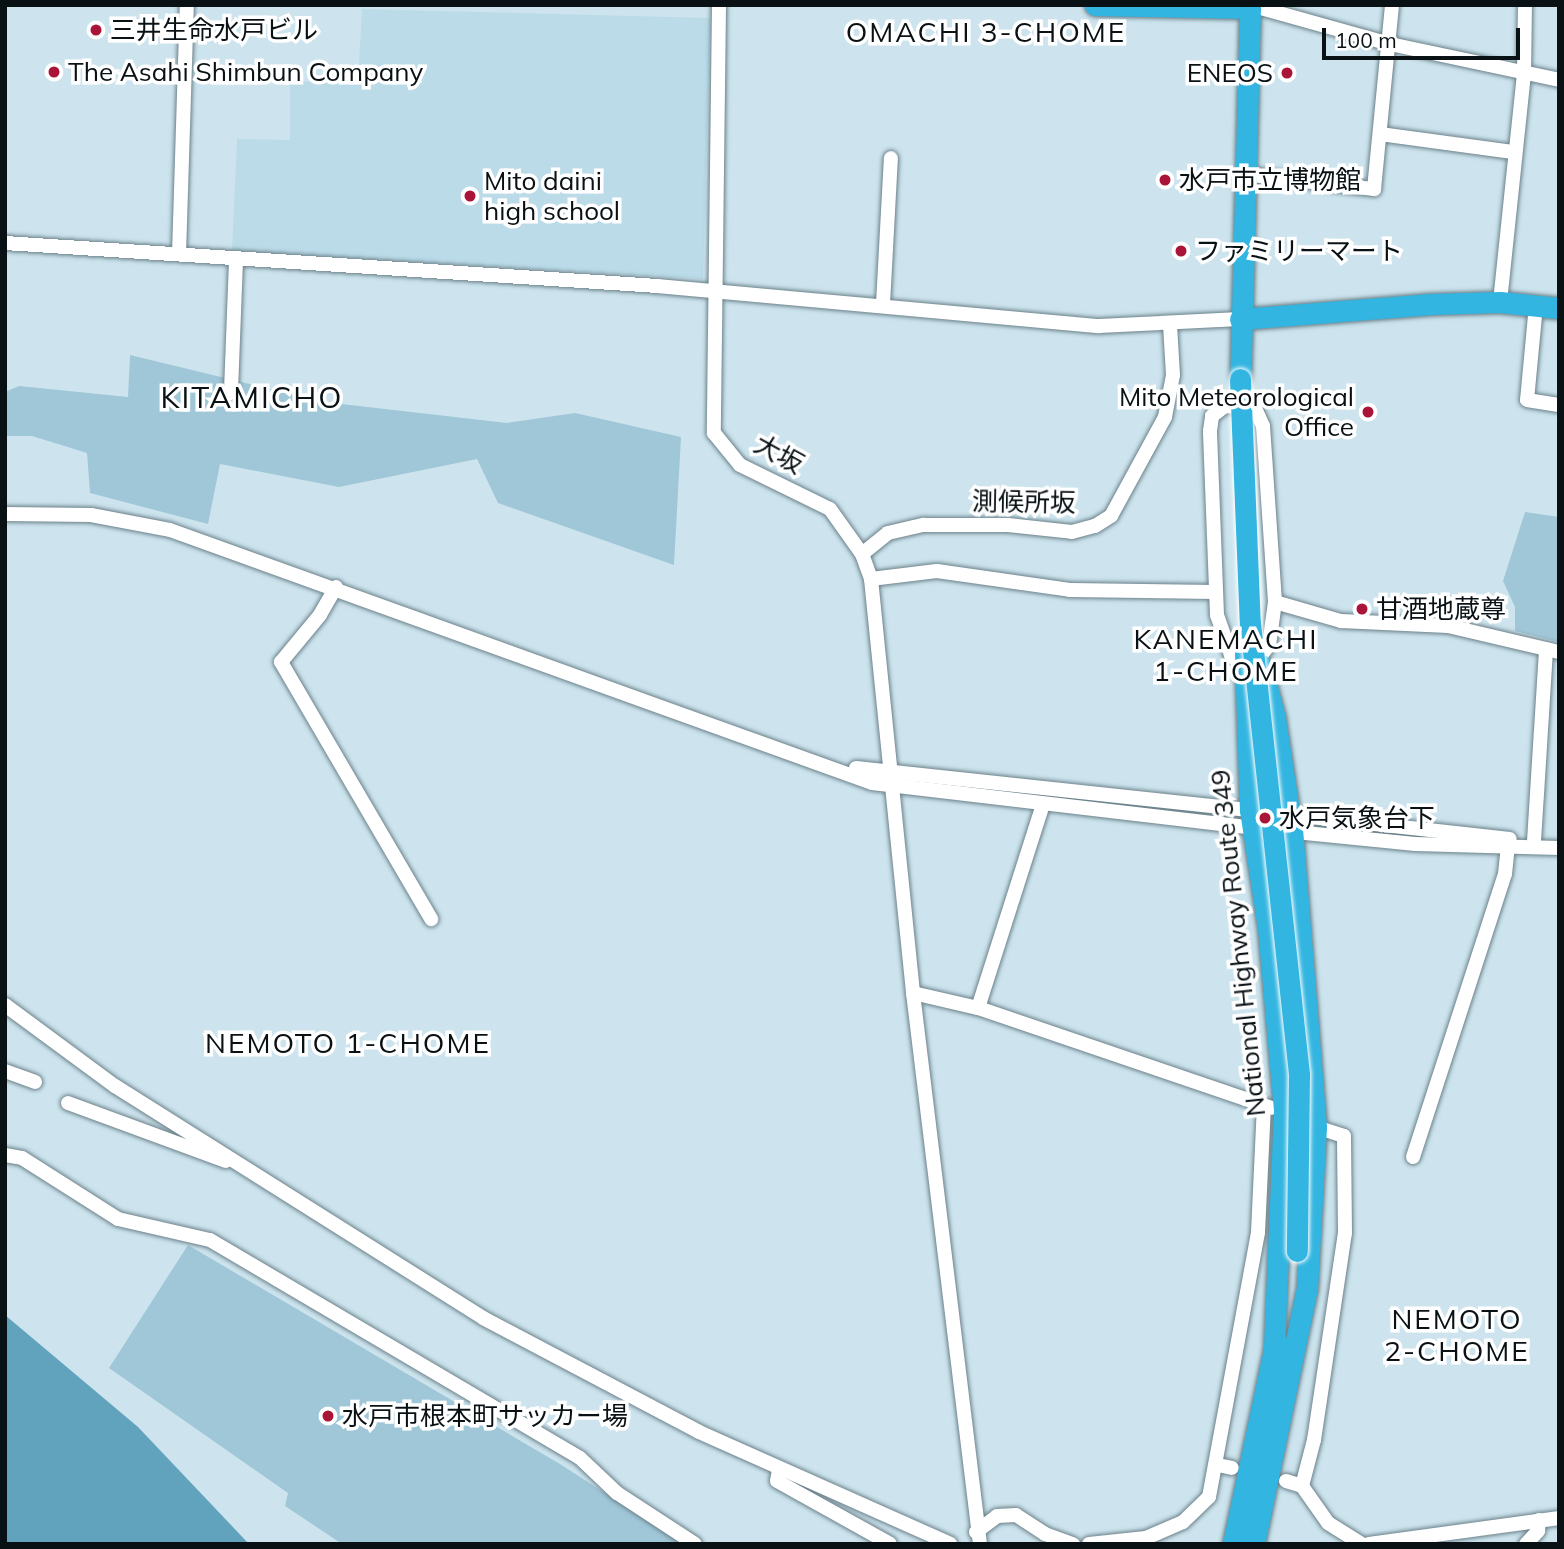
<!DOCTYPE html>
<html>
<head>
<meta charset="utf-8">
<style>
	body { margin:0 }
	#map { position:relative; width:1564px; height:1549px; overflow:hidden; background:#cde4ee; font-family:Mulish,"Noto Sans JP",sans-serif }
	div>[style] { position:absolute }
	.built>* { inset:0; background:#bbdbe9 }
	.green>* { inset:0; background:#a0c7d8 }
	.water>* { inset:0; background:#61a3bd }
	.roads { filter:drop-shadow(0 0 2px #6b818a) drop-shadow(0 0 2px #6b818a) }
	.minor>* { height:14px; margin:-7px; padding:0 7px; transform-origin:7px; border-radius:7px; background:#fff }
	.highway>* { height:21px; margin:-10.5px; padding:0 10.5px; transform-origin:10.5px; border-radius:10.5px; background:#32b5e1 }
	.bridges { filter:drop-shadow(0 0 2px #fff) drop-shadow(0 0 2px #fff) }
	.highway-bridge>* { height:21px; margin:-10.5px; padding:0 10.5px; transform-origin:10.5px; border-radius:10.5px; background:#32b5e1 }
	.dots>* { width:19px; height:19px; translate:-50% -50%; box-sizing:border-box; border:4px solid #fff; border-radius:50% }
	span { translate:-50% -50%; white-space:nowrap; text-align:center; line-height:1.15; -webkit-text-stroke:7px #fff; paint-order:stroke }
	.poi-label { font-size:26px; color:#091115 }
	.left { translate:0 -50%; text-align:left }
	.right { translate:-100% -50%; text-align:right }
	.street-label { font-size:26px; color:#091115 }
	.neighbourhood-label { font-size:28px; color:#091115; letter-spacing:2px }
	.quarter-label { font-size:30px; color:#091115; letter-spacing:2px }
	.frame { position:absolute; inset:0; border:7px solid #091115; pointer-events:none }
	.scale { position:absolute; left:1322px; top:28px; width:198px; height:32px; box-sizing:border-box; border:4px solid #091115; border-top:0; padding-left:9px; font-size:21px; line-height:24px; white-space:nowrap; color:#091115; -webkit-text-stroke:5px #fff; paint-order:stroke }
</style>
</head>
<body>
<div id="map">
	<div class="built">
		<i style="clip-path:polygon(362px 9px,710px 18px,703px 279px,232px 251px,237px 139px,290px 140px,290px 81px,358px 82px)"></i>
	</div>
	<div class="green">
		<i style="clip-path:polygon(130px 355px,324px 402px,507px 423px,575px 413px,681px 437px,674px 565px,498px 503px,477px 459px,339px 487px,220px 464px,208px 524px,90px 493px,87px 453px,32px 436px,5px 436px,5px 392px,19px 386px,128px 397px)"></i>
		<i style="clip-path:polygon(1525px 512px,1559px 517px,1559px 642px,1515px 631px,1515px 607px,1503px 581px)"></i>
		<i style="clip-path:polygon(188px 1245px,560px 1464px,684px 1544px,342px 1544px,285px 1506px,288px 1493px,109px 1368px)"></i>
	</div>
	<div class="water">
		<i style="clip-path:polygon(5px 1315px,138px 1427px,249px 1544px,5px 1544px)"></i>
	</div>
	<div class="roads">
		<div class="minor">
			<i style="left:719px;top:5px;width:428px;rotate:90.7deg"></i>
			<i style="left:714px;top:433px;width:41px;rotate:50.9deg"></i>
			<i style="left:740px;top:465px;width:100px;rotate:26.1deg"></i>
			<i style="left:830px;top:509px;width:55px;rotate:54.6deg"></i>
			<i style="left:862px;top:554px;width:27px;rotate:70deg"></i>
			<i style="left:871px;top:579px;width:416px;rotate:84.2deg"></i>
			<i style="left:913px;top:993px;width:555px;rotate:83.07deg"></i>
			<i style="left:1250px;top:5px;width:145px;rotate:15.6deg"></i>
			<i style="left:1390px;top:44px;width:173px;rotate:12deg"></i>
			<i style="left:1380px;top:134px;width:134px;rotate:7.7deg"></i>
			<i style="left:1244px;top:174px;width:131px;rotate:6.6deg"></i>
			<i style="left:1374px;top:189px;width:185px;rotate:-84.4deg"></i>
			<i style="left:5px;top:243px;width:653px;rotate:3.77deg"></i>
			<i style="left:657px;top:286px;width:444px;rotate:5.2deg"></i>
			<i style="left:1099px;top:326px;width:141px;rotate:-2.8deg"></i>
			<i style="left:179px;top:254px;width:249px;rotate:-88.2deg"></i>
			<i style="left:1500px;top:302px;width:228px;rotate:-84deg"></i>
			<i style="left:1524px;top:75px;width:70px;rotate:-89.2deg"></i>
			<i style="left:883px;top:304px;width:146px;rotate:-86.9deg"></i>
			<i style="left:1536px;top:305px;width:95px;rotate:95.4deg"></i>
			<i style="left:1527px;top:400px;width:32px;rotate:9deg"></i>
			<i style="left:231px;top:391px;width:133px;rotate:-87.8deg"></i>
			<i style="left:5px;top:514px;width:86px;rotate:0.7deg"></i>
			<i style="left:91px;top:515px;width:80px;rotate:10.8deg"></i>
			<i style="left:170px;top:530px;width:746px;rotate:19.82deg"></i>
			<i style="left:872px;top:783px;width:392px;rotate:6.7deg"></i>
			<i style="left:862px;top:554px;width:33px;rotate:-39deg"></i>
			<i style="left:888px;top:533px;width:37px;rotate:-13deg"></i>
			<i style="left:924px;top:525px;width:84px"></i>
			<i style="left:1008px;top:525px;width:64px;rotate:6.2deg"></i>
			<i style="left:1072px;top:532px;width:24px;rotate:-15deg"></i>
			<i style="left:1095px;top:526px;width:19px;rotate:-32deg"></i>
			<i style="left:1111px;top:516px;width:113px;rotate:-61.4deg"></i>
			<i style="left:1165px;top:417px;width:43px;rotate:-79.2deg"></i>
			<i style="left:1173px;top:375px;width:50px;rotate:-93.4deg"></i>
			<i style="left:871px;top:579px;width:66px;rotate:-6.9deg"></i>
			<i style="left:937px;top:571px;width:134px;rotate:8.1deg"></i>
			<i style="left:1070px;top:590px;width:146px;rotate:0.8deg"></i>
			<i style="left:336px;top:587px;width:32px;rotate:120deg"></i>
			<i style="left:320px;top:615px;width:61px;rotate:129.7deg"></i>
			<i style="left:281px;top:662px;width:298px;rotate:59.7deg"></i>
			<i style="left:1275px;top:602px;width:69px;rotate:16.1deg"></i>
			<i style="left:1341px;top:621px;width:107px;rotate:2.7deg"></i>
			<i style="left:1448px;top:626px;width:114px;rotate:13.2deg"></i>
			<i style="left:1245px;top:668px;width:19px;rotate:-137deg"></i>
			<i style="left:1231px;top:655px;width:42px;rotate:-109.3deg"></i>
			<i style="left:1217px;top:615px;width:184px;rotate:-92.2deg"></i>
			<i style="left:1210px;top:431px;width:15px;rotate:-82deg"></i>
			<i style="left:1212px;top:416px;width:16px;rotate:-38deg"></i>
			<i style="left:1225px;top:406px;width:30px;rotate:4deg"></i>
			<i style="left:1255px;top:408px;width:20px;rotate:66deg"></i>
			<i style="left:1263px;top:426px;width:176px;rotate:86.1deg"></i>
			<i style="left:1275px;top:602px;width:43px;rotate:97.9deg"></i>
			<i style="left:1269px;top:645px;width:16px;rotate:128deg"></i>
			<i style="left:856px;top:768px;width:402px;rotate:6.1deg"></i>
			<i style="left:1284px;top:814px;width:227px;rotate:6.3deg"></i>
			<i style="left:1285px;top:831px;width:131px;rotate:5.7deg"></i>
			<i style="left:1415px;top:844px;width:144px;rotate:1.6deg"></i>
			<i style="left:1534px;top:841px;width:192px;rotate:-86.4deg"></i>
			<i style="left:913px;top:993px;width:67px;rotate:13deg"></i>
			<i style="left:978px;top:1008px;width:310px;rotate:18.8deg"></i>
			<i style="left:5px;top:1005px;width:137px;rotate:36.4deg"></i>
			<i style="left:115px;top:1086px;width:435px;rotate:32.2deg"></i>
			<i style="left:483px;top:1318px;width:244px;rotate:27.8deg"></i>
			<i style="left:699px;top:1432px;width:275px;rotate:24deg"></i>
			<i style="left:978px;top:1008px;width:214px;rotate:-72.3deg"></i>
			<i style="left:5px;top:1071px;width:32px;rotate:20deg"></i>
			<i style="left:68px;top:1103px;width:168px;rotate:20.2deg"></i>
			<i style="left:5px;top:1155px;width:17px;rotate:10deg"></i>
			<i style="left:22px;top:1158px;width:114px;rotate:32.4deg"></i>
			<i style="left:118px;top:1219px;width:94px;rotate:12.9deg"></i>
			<i style="left:210px;top:1240px;width:429px;rotate:30.5deg"></i>
			<i style="left:580px;top:1458px;width:51px;rotate:43.4deg"></i>
			<i style="left:617px;top:1493px;width:93px;rotate:33.2deg"></i>
			<i style="left:1413px;top:1157px;width:298px;rotate:-72deg"></i>
			<i style="left:1505px;top:874px;width:27px;rotate:-84deg"></i>
			<i style="left:1218px;top:1465px;width:14px;rotate:12deg"></i>
			<i style="left:779px;top:1469px;width:12px;rotate:99deg"></i>
			<i style="left:777px;top:1481px;width:129px;rotate:29.1deg"></i>
			<i style="left:1286px;top:1481px;width:17px;rotate:17deg"></i>
			<i style="left:1302px;top:1486px;width:45px;rotate:54.9deg"></i>
			<i style="left:1328px;top:1523px;width:40px;rotate:32deg"></i>
			<i style="left:1302px;top:1486px;width:48px;rotate:-75.4deg"></i>
			<i style="left:1314px;top:1440px;width:209px;rotate:-81.5deg"></i>
			<i style="left:1345px;top:1233px;width:97px;rotate:-90.6deg"></i>
			<i style="left:1344px;top:1136px;width:29px;rotate:-162deg"></i>
			<i style="left:976px;top:1532px;width:26px;rotate:-37deg"></i>
			<i style="left:997px;top:1516px;width:19px;rotate:-3deg"></i>
			<i style="left:1016px;top:1515px;width:35px;rotate:33deg"></i>
			<i style="left:1045px;top:1534px;width:30px;rotate:20deg"></i>
			<i style="left:1089px;top:1544px;width:57px;rotate:-6deg"></i>
			<i style="left:1146px;top:1538px;width:40px;rotate:-23.4deg"></i>
			<i style="left:1183px;top:1522px;width:36px;rotate:-44deg"></i>
			<i style="left:1209px;top:1497px;width:269px;rotate:-79.5deg"></i>
			<i style="left:1258px;top:1232px;width:125px;rotate:-87.3deg"></i>
			<i style="left:1369px;top:1544px;width:192px;rotate:-7.8deg"></i>
			<i style="left:1526px;top:1544px;width:18px;rotate:-47deg"></i>
			<i style="left:1538px;top:1531px;width:11px;rotate:-85deg"></i>
		</div>
		<div class="highway">
			<i style="left:1095px;top:5px;width:155px;rotate:1.1deg"></i>
			<i style="left:1250px;top:8px;width:371px;rotate:91.5deg"></i>
			<i style="left:1240px;top:319px;width:192px;rotate:-4.5deg"></i>
			<i style="left:1431px;top:304px;width:69px;rotate:-1.7deg"></i>
			<i style="left:1500px;top:302px;width:59px;rotate:5.8deg"></i>
			<i style="left:1245px;top:653px;width:157px;rotate:88.2deg"></i>
			<i style="left:1250px;top:810px;width:118px;rotate:81.3deg"></i>
			<i style="left:1268px;top:927px;width:184px;rotate:85deg"></i>
			<i style="left:1284px;top:1110px;width:242px;rotate:92.4deg"></i>
			<i style="left:1233px;top:1544px;width:208px;rotate:-78.1deg"></i>
			<i style="left:1254px;top:1544px;width:261px;rotate:-78.3deg"></i>
			<i style="left:1307px;top:1288px;width:161px;rotate:-86.8deg"></i>
			<i style="left:1316px;top:1127px;width:297px;rotate:-94.6deg"></i>
			<i style="left:1292px;top:831px;width:114px;rotate:-98.6deg"></i>
			<i style="left:1275px;top:718px;width:55px;rotate:-104.8deg"></i>
		</div>
	</div>
	<div class="bridges">
		<div class="highway-bridge">
			<i style="left:1240px;top:379px;width:244px;rotate:87.7deg"></i>
			<i style="left:1250px;top:623px;width:455px;rotate:83.8deg"></i>
			<i style="left:1299px;top:1075px;width:176px;rotate:90.7deg"></i>
		</div>
	</div>
	<div class="dots">
		<i style="left:96px;top:30px;background:#aa1439"></i>
		<i style="left:54px;top:72px;background:#aa1439"></i>
		<i style="left:1287px;top:73px;background:#aa1439"></i>
		<i style="left:1165px;top:180px;background:#aa1439"></i>
		<i style="left:470px;top:196px;background:#aa1439"></i>
		<i style="left:1181px;top:251px;background:#aa1439"></i>
		<i style="left:1368px;top:412px;background:#aa1439"></i>
		<i style="left:1362px;top:609px;background:#aa1439"></i>
		<i style="left:1265px;top:818px;background:#aa1439"></i>
		<i style="left:328px;top:1416px;background:#aa1439"></i>
	</div>
	<div class="poi-label">
		<span class="left" style="left:110px;top:30px">三井生命水戸ビル</span>
		<span class="left" style="left:68px;top:72px">The Asahi Shimbun Company</span>
		<span class="right" style="left:1273px;top:73px">ENEOS</span>
		<span class="left" style="left:1179px;top:180px">水戸市立博物館</span>
		<span class="left" style="left:484px;top:196px">Mito daini<br>high school</span>
		<span class="left" style="left:1195px;top:251px">ファミリーマート</span>
		<span class="right" style="left:1354px;top:412px">Mito Meteorological<br>Office</span>
		<span class="left" style="left:1376px;top:609px">甘酒地蔵尊</span>
		<span class="left" style="left:1279px;top:818px">水戸気象台下</span>
		<span class="left" style="left:342px;top:1416px">水戸市根本町サッカー場</span>
	</div>
	<div class="street-label">
		<span style="left:779px;top:454px;rotate:29deg">大坂</span>
		<span style="left:1024px;top:502px;rotate:1deg">測候所坂</span>
		<span style="left:1238px;top:943px;rotate:-96deg">National Highway Route 349</span>
	</div>
	<div class="neighbourhood-label">
		<span style="left:986px;top:32px">OMACHI 3-CHOME</span>
		<span style="left:1226px;top:655px">KANEMACHI<br>1-CHOME</span>
		<span style="left:348px;top:1043px">NEMOTO 1-CHOME</span>
		<span style="left:1457px;top:1335px">NEMOTO<br>2-CHOME</span>
	</div>
	<div class="quarter-label">
		<span style="left:252px;top:397px">KITAMICHO</span>
	</div>
	<div class="frame"></div>
	<div class="scale">100 m</div>
</div>
</body>
</html>
